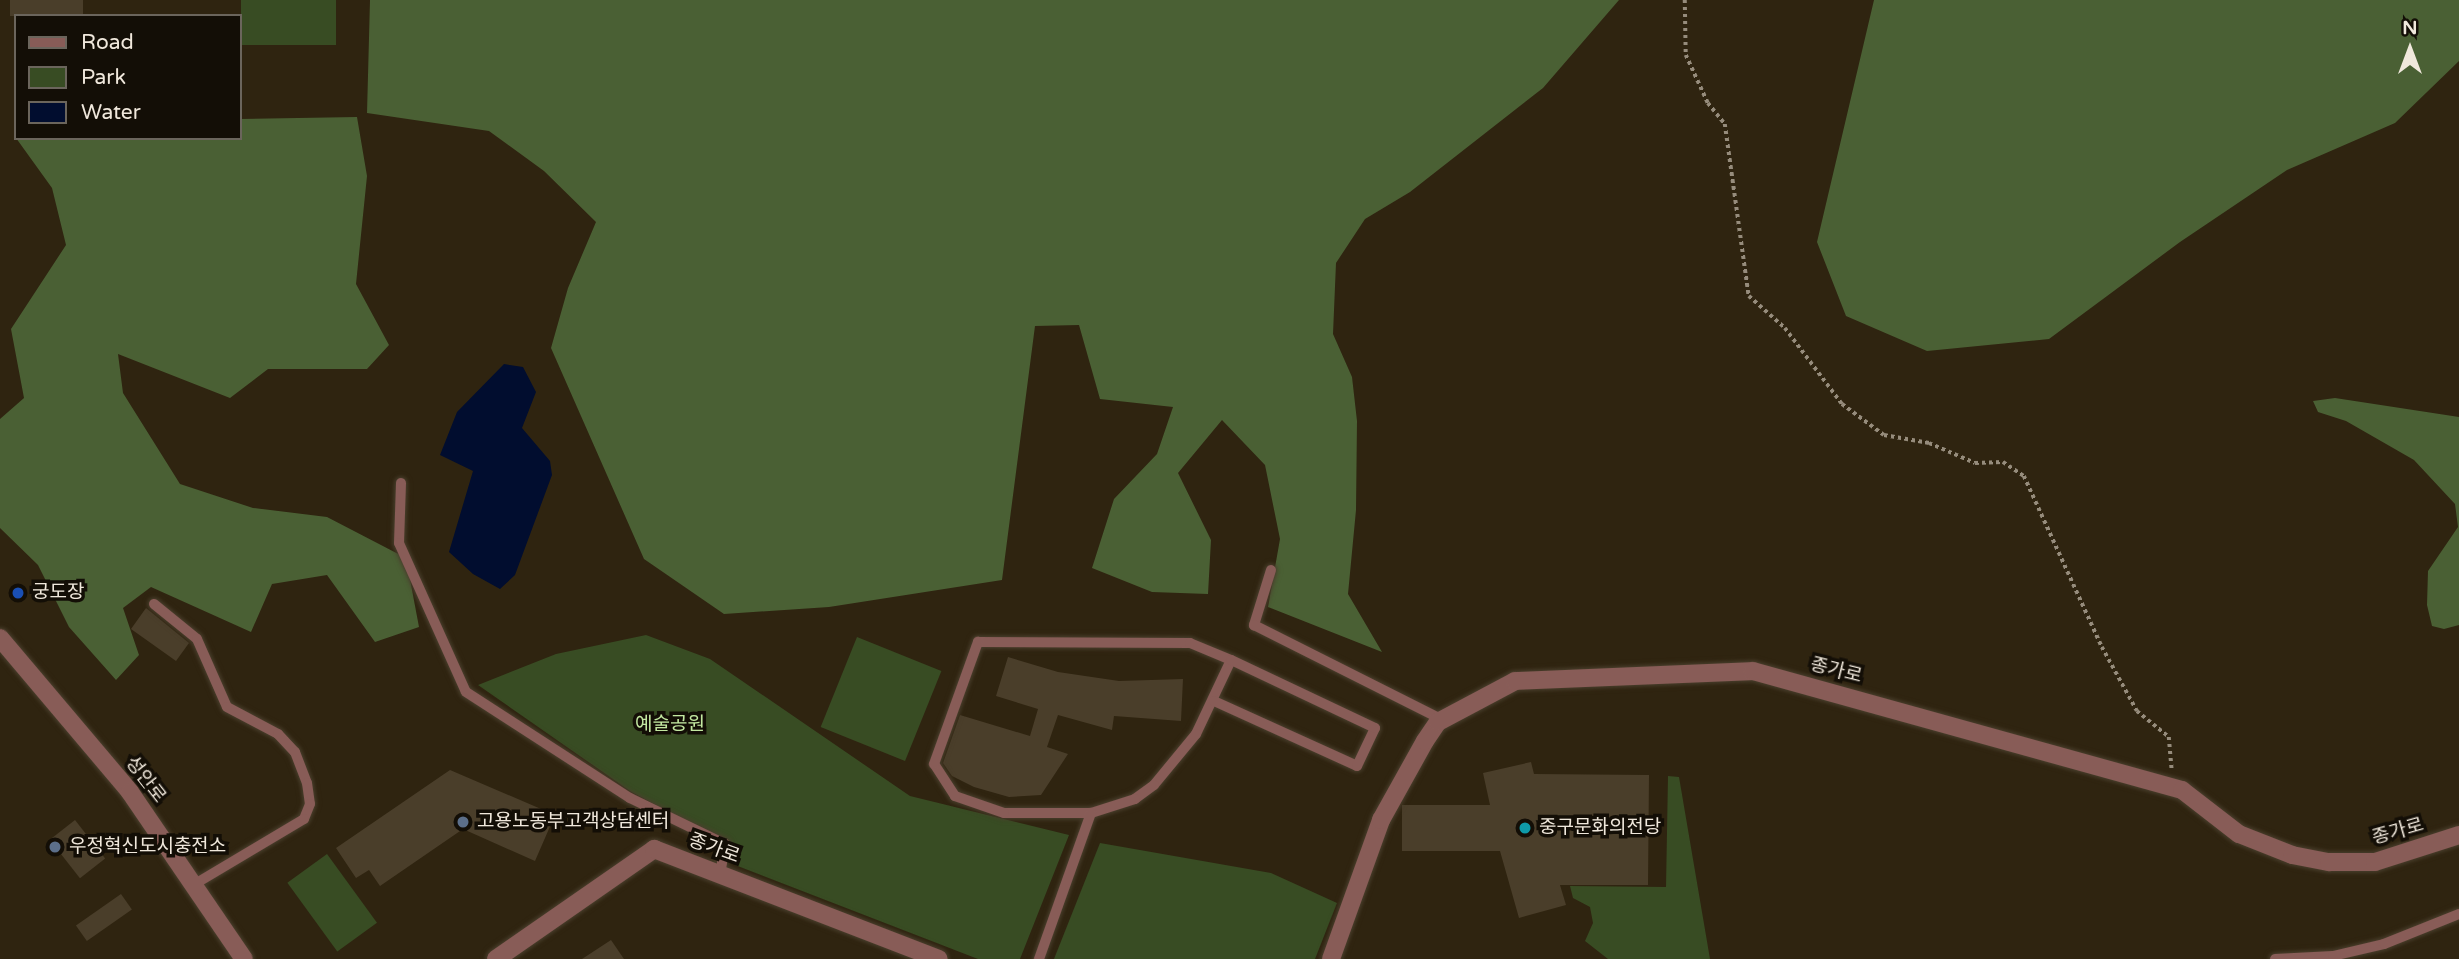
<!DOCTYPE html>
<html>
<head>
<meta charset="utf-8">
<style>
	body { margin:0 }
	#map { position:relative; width:2459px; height:959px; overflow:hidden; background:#2f2410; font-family:"Varela Round","Noto Sans KR",sans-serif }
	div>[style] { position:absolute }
	.green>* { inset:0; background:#384c23; transform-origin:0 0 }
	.forest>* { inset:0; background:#4a6034 }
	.water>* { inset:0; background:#010d2f }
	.building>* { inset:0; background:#4a3e2a; transform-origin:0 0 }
	.path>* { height:3.5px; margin-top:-1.75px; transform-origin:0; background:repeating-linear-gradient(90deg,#968c7c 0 3.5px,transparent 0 7px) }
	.roads { filter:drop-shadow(0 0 2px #4a3f2d) drop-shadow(0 0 2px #4a3f2d) }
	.service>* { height:10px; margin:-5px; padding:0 5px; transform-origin:5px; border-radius:5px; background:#885c57 }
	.minor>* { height:18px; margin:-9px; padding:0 9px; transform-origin:9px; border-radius:9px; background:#885c57 }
	.tertiary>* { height:18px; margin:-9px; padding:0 9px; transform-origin:9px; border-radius:9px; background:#885c57 }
	.dots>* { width:19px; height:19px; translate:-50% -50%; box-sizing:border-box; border:4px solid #130e06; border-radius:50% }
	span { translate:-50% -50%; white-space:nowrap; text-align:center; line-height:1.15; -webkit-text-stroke:7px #130e06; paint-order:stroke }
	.poi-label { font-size:19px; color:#f0e8dc }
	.left { translate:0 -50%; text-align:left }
	.street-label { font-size:19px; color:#f0e8dc }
	.park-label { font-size:19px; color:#c3e8a1 }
	.legend { position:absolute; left:14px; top:14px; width:228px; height:126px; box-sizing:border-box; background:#130e06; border:2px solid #6b655c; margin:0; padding:9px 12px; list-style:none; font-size:21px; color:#f0e8dc }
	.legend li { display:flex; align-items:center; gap:14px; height:35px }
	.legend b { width:35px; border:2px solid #6b655c }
	.north { position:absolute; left:2375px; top:14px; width:70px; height:70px; -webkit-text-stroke:5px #130e06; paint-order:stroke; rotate:0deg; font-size:19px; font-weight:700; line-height:28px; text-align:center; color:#f0e8dc }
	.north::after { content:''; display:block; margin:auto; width:24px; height:32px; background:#f0e8dc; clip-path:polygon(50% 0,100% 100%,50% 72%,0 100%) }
</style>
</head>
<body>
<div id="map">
	<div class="green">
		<i style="left:241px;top:0;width:95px;height:45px"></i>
		<i style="clip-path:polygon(646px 635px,710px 659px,910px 796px,1069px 835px,1020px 959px,978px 959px,735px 865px,734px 847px,630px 791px,478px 685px,556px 654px)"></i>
		<i style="left:857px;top:637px;width:91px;height:97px;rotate:22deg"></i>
		<i style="clip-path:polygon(1668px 776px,1679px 777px,1710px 959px,1608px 959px,1585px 941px,1593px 923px,1590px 907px,1573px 898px,1570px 886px,1666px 887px)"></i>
		<i style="clip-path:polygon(1100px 843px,1271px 873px,1337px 903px,1315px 959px,1054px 959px)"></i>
		<i style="left:327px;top:854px;width:85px;height:49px;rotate:54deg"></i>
	</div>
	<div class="forest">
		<i style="clip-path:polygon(370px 0,1619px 0,1543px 88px,1410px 192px,1365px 219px,1336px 263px,1333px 334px,1352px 377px,1357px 421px,1356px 510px,1348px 594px,1382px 652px,1268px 607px,1280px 539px,1265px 465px,1222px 420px,1178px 473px,1211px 540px,1208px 594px,1152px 592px,1092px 568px,1114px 499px,1157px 454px,1173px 407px,1100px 399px,1079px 325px,1035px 326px,1002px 580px,829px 607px,724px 614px,644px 559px,551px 348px,568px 288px,596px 222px,544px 171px,489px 131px,367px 113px)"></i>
		<i style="clip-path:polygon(1874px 0,2459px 0,2459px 61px,2395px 123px,2287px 170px,2180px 242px,2049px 339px,1927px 351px,1846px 316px,1817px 242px)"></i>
		<i style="clip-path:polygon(357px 117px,367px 176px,356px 284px,389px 345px,367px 369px,268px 369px,230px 398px,118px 354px,123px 393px,180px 484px,253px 508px,327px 517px,406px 558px,419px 627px,375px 642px,327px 575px,272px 584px,251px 632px,151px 587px,123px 608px,139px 655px,116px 680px,69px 627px,38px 565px,0 528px,0 419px,24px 398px,11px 329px,66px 245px,52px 188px,16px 138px,240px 138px,240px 119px)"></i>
		<i style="clip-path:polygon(2335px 398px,2459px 417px,2459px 625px,2444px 629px,2432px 626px,2427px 605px,2428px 571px,2458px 527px,2455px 504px,2414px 460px,2346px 421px,2318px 412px,2313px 401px)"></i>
	</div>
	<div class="water">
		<i style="clip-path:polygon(504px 364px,523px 367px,536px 392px,522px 428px,550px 461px,552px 475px,515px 575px,500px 589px,473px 574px,449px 552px,473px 471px,440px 455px,457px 412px)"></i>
	</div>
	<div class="building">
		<i style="left:10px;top:0;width:73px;height:16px"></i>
		<i style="clip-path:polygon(146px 608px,189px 643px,176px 661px,131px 629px)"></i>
		<i style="clip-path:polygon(1008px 657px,1058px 672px,1119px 681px,1183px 679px,1181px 721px,1114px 716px,1112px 730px,1058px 715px,1047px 747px,1068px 754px,1041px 795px,1009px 797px,974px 787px,952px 776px,943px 763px,960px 715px,1030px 736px,1038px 709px,996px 696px)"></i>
		<i style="clip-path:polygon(1531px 762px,1534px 774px,1649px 775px,1648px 885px,1560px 885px,1566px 905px,1519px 918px,1500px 851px,1402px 851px,1402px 805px,1490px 805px,1483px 773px)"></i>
		<i style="clip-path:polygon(450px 770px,555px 815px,535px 861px,463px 829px,380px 886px,369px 870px,356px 878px,336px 848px)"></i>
		<i style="left:75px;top:820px;width:49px;height:32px;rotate:52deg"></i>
		<i style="left:121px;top:894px;width:19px;height:55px;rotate:55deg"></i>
		<i style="clip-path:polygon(611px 940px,624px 959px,582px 959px)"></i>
	</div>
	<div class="path">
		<i style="left:1685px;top:0;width:55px;rotate:89deg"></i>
		<i style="left:1686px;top:55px;width:53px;rotate:65.4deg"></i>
		<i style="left:1708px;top:103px;width:27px;rotate:51deg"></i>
		<i style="left:1725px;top:124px;width:174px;rotate:82.1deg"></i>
		<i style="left:1749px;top:296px;width:48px;rotate:41.6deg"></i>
		<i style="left:1785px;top:328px;width:95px;rotate:53.1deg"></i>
		<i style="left:1842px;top:404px;width:52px;rotate:36.4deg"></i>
		<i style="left:1884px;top:435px;width:46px;rotate:10.1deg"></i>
		<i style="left:1929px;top:443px;width:50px;rotate:23.5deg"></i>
		<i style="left:1975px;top:463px;width:28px;rotate:-2deg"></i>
		<i style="left:2003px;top:462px;width:25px;rotate:34deg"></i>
		<i style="left:2024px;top:476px;width:188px;rotate:65.5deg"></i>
		<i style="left:2102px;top:647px;width:73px;rotate:61.3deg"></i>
		<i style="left:2137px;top:711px;width:41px;rotate:39.1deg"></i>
		<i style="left:2169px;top:737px;width:33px;rotate:85deg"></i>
	</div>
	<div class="roads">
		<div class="service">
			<i style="left:401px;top:483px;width:60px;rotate:91.9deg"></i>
			<i style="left:399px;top:543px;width:163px;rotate:65.8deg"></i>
			<i style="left:466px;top:692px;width:195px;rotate:32.9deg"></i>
			<i style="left:630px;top:798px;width:106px;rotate:25.8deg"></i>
			<i style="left:725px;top:844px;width:30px;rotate:99deg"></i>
			<i style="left:1271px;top:570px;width:58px;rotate:107.2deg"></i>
			<i style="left:1254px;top:625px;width:212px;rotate:26.7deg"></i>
			<i style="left:154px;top:604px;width:55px;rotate:39.1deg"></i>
			<i style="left:197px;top:639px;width:74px;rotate:66.2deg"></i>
			<i style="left:227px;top:707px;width:58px;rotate:27.9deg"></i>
			<i style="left:278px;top:734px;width:25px;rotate:47deg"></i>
			<i style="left:295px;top:752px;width:33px;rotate:69deg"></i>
			<i style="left:307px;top:783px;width:21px;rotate:82deg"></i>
			<i style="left:310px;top:804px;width:16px;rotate:112deg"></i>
			<i style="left:304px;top:819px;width:127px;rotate:149.2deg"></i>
			<i style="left:978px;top:642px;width:212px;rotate:0.3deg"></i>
			<i style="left:1190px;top:643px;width:44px;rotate:22.5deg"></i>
			<i style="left:1231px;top:660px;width:82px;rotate:115.3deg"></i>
			<i style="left:1196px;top:734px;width:66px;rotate:129.5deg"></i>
			<i style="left:1154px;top:785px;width:24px;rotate:144deg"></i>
			<i style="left:1135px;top:799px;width:46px;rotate:162.3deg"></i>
			<i style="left:1091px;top:813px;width:87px;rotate:180deg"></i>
			<i style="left:1004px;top:813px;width:52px;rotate:-160.9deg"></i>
			<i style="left:955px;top:796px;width:38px;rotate:-123deg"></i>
			<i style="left:934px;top:764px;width:130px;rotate:-70.2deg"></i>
			<i style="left:1214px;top:701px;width:157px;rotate:24.4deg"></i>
			<i style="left:1357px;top:766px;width:42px;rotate:-64.7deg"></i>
			<i style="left:1375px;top:728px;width:159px;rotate:-154.7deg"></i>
			<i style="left:1039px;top:959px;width:155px;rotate:-70.4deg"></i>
			<i style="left:2275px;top:959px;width:58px;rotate:-3deg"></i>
			<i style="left:2333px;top:956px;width:52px;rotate:-13.2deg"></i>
			<i style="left:2384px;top:944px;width:81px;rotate:-21.8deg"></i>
		</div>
		<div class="minor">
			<i style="left:496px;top:959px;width:193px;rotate:-34.8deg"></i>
			<i style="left:654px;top:849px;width:305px;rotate:21.1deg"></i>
			<i style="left:1331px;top:959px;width:148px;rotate:-70.2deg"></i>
			<i style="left:1381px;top:820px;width:90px;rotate:-60.9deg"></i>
			<i style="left:1425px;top:741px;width:23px;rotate:-56deg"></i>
			<i style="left:1438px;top:722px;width:87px;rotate:-28deg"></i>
			<i style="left:1515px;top:681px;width:238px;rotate:-2.4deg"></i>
			<i style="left:1753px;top:671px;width:445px;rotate:15.5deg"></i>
			<i style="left:2182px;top:790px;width:72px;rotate:37.7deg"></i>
			<i style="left:2239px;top:834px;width:57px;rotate:21.6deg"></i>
			<i style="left:2292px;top:855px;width:38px;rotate:11deg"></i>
			<i style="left:2329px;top:862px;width:46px"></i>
			<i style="left:2375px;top:862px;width:88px;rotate:-17.8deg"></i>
		</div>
		<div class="tertiary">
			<i style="left:0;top:638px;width:202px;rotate:49.8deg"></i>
			<i style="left:130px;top:792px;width:202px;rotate:55.7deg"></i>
		</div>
	</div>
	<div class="dots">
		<i style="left:18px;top:593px;background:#1a4fb4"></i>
		<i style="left:463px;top:822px;background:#5c6f8a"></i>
		<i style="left:1525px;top:828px;background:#0f9aa8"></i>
		<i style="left:55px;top:847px;background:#5c6f8a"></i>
	</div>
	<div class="poi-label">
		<span class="left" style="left:32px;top:593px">궁도장</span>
		<span class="left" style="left:477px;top:822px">고용노동부고객상담센터</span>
		<span class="left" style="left:1539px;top:828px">중구문화의전당</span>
		<span class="left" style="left:69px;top:847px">우정혁신도시충전소</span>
	</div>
	<div class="street-label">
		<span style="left:1836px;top:671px;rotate:14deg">종가로</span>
		<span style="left:145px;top:780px;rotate:52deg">성안로</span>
		<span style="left:2398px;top:832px;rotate:-16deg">종가로</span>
		<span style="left:714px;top:849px;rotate:20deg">종가로</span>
	</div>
	<div class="park-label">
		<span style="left:670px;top:725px">예술공원</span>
	</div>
	<ul class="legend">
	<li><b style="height:9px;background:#885c57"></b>Road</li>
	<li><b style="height:19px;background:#384c23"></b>Park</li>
	<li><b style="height:19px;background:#010d2f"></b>Water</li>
	</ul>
	<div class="north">N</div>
</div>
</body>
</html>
